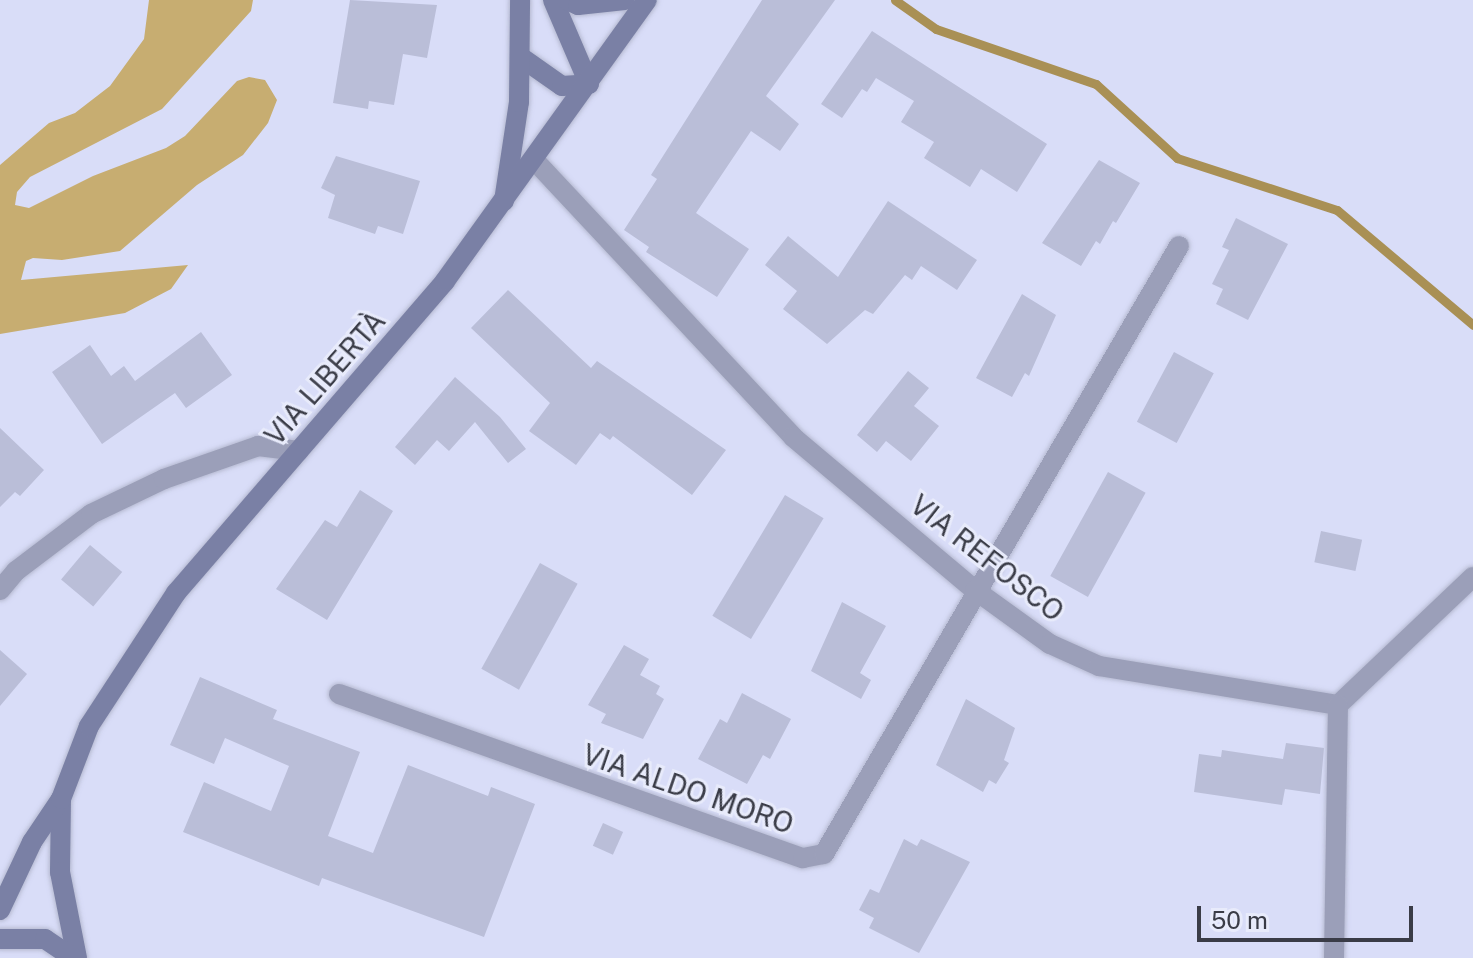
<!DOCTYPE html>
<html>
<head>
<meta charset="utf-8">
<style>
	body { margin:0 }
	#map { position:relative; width:1473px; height:958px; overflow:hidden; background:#d9ddf8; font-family:"Public Sans",sans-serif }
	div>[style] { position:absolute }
	.forest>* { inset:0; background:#c7ad71 }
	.stream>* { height:9px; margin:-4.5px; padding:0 4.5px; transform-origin:4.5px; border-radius:4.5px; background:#a99055 }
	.building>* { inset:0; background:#babed8; transform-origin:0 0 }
	.roads { filter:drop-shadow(0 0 2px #b6bad1) drop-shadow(0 0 2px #b6bad1) }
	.street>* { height:20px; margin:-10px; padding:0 10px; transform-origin:10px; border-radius:10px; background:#9b9fb9 }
	.secondary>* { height:20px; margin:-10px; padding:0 10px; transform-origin:10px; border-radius:10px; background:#7a80a5 }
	span { translate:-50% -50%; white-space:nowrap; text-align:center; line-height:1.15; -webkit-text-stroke:6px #e8ebfb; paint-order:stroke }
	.street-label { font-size:28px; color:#3a3c47 }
	.scale { position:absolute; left:1197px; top:906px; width:216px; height:36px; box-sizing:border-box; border:4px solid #3a3c47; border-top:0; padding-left:10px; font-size:24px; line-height:28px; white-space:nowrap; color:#3a3c47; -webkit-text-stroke:6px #e8ebfb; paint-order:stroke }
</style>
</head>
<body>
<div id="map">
	<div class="forest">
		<i style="clip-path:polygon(149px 0,253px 0,251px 11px,162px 109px,30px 177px,17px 192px,15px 205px,29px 208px,93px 176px,166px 148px,185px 136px,237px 81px,249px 77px,265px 80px,277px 100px,268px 123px,243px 155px,197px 185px,120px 251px,62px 260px,33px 258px,26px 261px,21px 280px,188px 265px,171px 289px,125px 313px,0 334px,0 165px,49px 123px,75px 113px,110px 86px,144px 39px)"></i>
	</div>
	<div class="stream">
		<i style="left:895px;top:0;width:50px;rotate:35.3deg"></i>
		<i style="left:936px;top:29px;width:169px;rotate:19deg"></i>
		<i style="left:1096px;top:84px;width:110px;rotate:42.4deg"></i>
		<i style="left:1177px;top:158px;width:168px;rotate:18deg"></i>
		<i style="left:1337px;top:210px;width:178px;rotate:40.2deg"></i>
	</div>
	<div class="building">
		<i style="clip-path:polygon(350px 0,437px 5px,427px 58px,403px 54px,394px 105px,369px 101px,368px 109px,333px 103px)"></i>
		<i style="clip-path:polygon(762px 0,835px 0,766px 96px,799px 124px,780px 151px,751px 131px,696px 213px,749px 249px,717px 297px,646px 252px,649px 247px,624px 230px,657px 179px,651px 175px)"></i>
		<i style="clip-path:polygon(872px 31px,1047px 144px,1017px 192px,981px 169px,970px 187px,924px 158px,934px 142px,901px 122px,914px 101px,876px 78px,867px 92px,862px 89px,842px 118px,821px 104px)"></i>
		<i style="clip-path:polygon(336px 156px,420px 181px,403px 234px,378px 226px,375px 234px,328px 218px,335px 195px,321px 188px)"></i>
		<i style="clip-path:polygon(1099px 160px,1140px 183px,1116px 223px,1113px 221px,1100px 244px,1096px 241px,1081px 266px,1042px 243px)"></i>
		<i style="clip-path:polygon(888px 201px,977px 260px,957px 290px,921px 266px,912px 280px,905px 275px,873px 314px,865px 310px,827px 344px,783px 309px,797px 291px,765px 265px,788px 236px,838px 277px)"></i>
		<i style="clip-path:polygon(1236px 218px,1288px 244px,1248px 320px,1216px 304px,1223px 289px,1212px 284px,1229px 250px,1222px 247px)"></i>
		<i style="clip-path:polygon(508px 290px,591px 368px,597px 361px,726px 450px,692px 495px,613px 436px,610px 440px,600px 433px,576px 465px,529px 431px,550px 403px,471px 328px)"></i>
		<i style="clip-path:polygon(1022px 294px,1056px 315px,1029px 376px,1025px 373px,1012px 397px,976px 378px)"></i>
		<i style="clip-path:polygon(201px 332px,232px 375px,186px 408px,175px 393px,102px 444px,52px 372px,90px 345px,111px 376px,124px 366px,135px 381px)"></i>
		<i style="left:1174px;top:352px;width:45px;height:79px;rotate:28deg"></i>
		<i style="clip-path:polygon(908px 371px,929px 388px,914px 406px,939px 426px,911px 461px,886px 441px,877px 452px,857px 435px)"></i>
		<i style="clip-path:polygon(455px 377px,500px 417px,526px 449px,508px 463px,475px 422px,449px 451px,437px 440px,415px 465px,395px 447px)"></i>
		<i style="clip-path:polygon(0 428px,44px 470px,20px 496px,15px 492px,0 507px)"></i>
		<i style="left:1108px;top:472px;width:43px;height:119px;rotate:29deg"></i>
		<i style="clip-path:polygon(360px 490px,393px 511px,327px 620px,276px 589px,325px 520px,337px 527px)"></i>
		<i style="left:785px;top:495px;width:45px;height:141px;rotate:31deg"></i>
		<i style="left:1321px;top:531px;width:42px;height:32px;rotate:12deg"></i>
		<i style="left:90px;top:545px;width:42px;height:45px;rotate:40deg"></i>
		<i style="left:540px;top:563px;width:43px;height:121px;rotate:29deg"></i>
		<i style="clip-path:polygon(842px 602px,886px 626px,860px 673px,871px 680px,861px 699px,811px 671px)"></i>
		<i style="clip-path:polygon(624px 645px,649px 659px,640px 675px,660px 686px,656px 694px,664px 699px,643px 739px,601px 723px,606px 714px,588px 705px)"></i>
		<i style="clip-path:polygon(0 650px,27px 674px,0 706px)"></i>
		<i style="clip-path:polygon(200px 677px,277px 710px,273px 719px,360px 752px,328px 836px,373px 853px,408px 765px,488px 796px,491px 787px,535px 804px,484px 937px,322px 878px,319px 886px,183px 832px,204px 782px,271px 811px,289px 766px,225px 738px,214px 764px,170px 745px)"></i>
		<i style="clip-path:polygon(742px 693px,791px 719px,770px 759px,763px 755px,747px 784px,698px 759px,720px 719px,727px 723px)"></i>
		<i style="clip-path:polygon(966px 699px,1015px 728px,1004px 760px,1009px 763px,996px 784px,989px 780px,983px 792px,936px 765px)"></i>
		<i style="clip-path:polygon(1286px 743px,1324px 748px,1320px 794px,1285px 789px,1282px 805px,1194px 792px,1199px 754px,1221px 757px,1222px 750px,1283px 759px)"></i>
		<i style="left:603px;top:823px;width:22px;height:25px;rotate:24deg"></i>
		<i style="clip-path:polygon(904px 839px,917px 846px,921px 839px,970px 862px,919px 953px,869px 928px,874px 918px,859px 910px,870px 889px,879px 893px)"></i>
	</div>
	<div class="roads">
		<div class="street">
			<i style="left:536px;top:162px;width:376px;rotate:46.9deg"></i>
			<i style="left:793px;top:437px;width:238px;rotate:40.1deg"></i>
			<i style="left:975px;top:590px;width:92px;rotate:35.8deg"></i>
			<i style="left:1050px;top:644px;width:54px;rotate:24.2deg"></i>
			<i style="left:1099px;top:666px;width:242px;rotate:9.3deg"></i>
			<i style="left:0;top:590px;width:25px;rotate:-50deg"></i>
			<i style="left:16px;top:571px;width:94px;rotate:-37.2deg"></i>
			<i style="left:91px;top:514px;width:81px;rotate:-25.6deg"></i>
			<i style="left:164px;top:479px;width:100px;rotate:-19.3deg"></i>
			<i style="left:258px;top:446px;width:41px;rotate:7deg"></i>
			<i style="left:339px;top:694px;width:492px;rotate:19.5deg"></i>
			<i style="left:803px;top:858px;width:21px;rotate:-11deg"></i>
			<i style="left:824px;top:854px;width:704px;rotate:-59.72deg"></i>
			<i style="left:1338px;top:705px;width:186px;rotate:-43.5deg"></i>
			<i style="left:1334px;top:958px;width:253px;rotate:-89.1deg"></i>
		</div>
		<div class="secondary">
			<i style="left:553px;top:0;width:91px;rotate:66.8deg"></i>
			<i style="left:567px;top:0;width:12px;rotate:24deg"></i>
			<i style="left:578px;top:5px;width:47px;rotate:-6.1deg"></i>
			<i style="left:522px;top:58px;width:49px;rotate:35deg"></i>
			<i style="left:562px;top:86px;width:27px;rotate:-4deg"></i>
			<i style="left:504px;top:201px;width:100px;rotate:-81.4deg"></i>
			<i style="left:519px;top:102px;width:102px;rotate:-89.4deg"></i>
			<i style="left:61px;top:799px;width:73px;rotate:90.8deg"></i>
			<i style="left:60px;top:872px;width:88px;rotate:78.8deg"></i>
			<i style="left:0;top:910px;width:75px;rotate:-64.8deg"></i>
			<i style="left:32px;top:842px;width:52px;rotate:-56deg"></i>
			<i style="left:61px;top:799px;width:78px;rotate:-69deg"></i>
			<i style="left:89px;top:726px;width:159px;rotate:-56.8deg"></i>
			<i style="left:176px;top:593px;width:412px;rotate:-49.2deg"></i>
			<i style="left:445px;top:281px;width:346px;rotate:-54.3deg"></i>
			<i style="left:0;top:939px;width:45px"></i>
			<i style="left:45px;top:939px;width:34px;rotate:34deg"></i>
		</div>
	</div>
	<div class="street-label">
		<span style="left:325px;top:378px;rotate:-49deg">VIA LIBERTÀ</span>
		<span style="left:987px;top:558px;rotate:38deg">VIA REFOSCO</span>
		<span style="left:688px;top:789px;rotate:19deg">VIA ALDO MORO</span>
	</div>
	<div class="scale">50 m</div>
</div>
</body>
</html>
